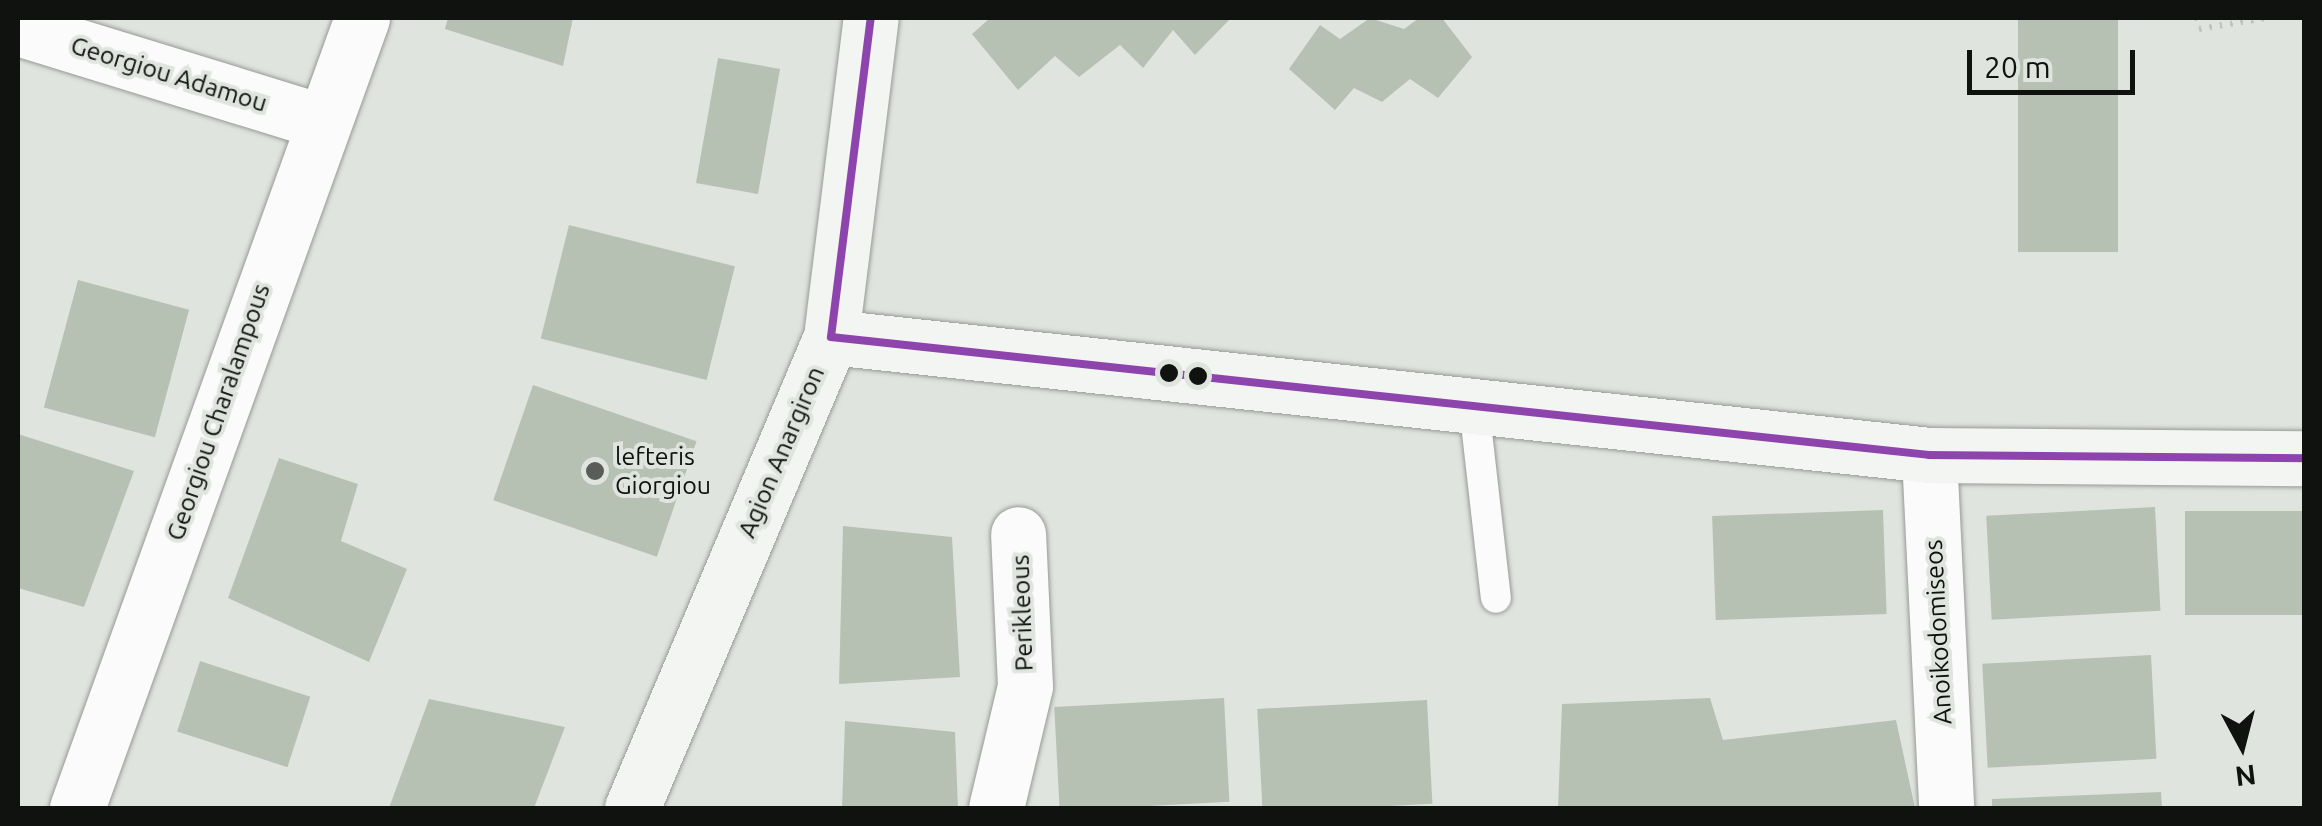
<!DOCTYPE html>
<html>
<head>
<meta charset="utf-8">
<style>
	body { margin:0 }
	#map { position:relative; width:2322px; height:826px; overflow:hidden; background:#e0e4df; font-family:Ubuntu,sans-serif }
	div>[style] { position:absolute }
	.building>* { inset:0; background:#b6c1b4; transform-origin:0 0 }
	.path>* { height:6px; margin-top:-3px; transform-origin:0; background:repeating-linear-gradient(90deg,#c1c3c1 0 2.5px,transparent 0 10.5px) }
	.roads { filter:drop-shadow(0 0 2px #979a96) drop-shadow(0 0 2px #979a96) }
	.lane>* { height:30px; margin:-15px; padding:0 15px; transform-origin:15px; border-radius:15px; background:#fafbfa }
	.street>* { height:55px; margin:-27.5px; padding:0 27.5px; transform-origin:27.5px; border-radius:27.5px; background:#fafbfa }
	.secondary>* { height:55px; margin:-27.5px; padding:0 27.5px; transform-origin:27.5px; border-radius:27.5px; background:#f3f5f2 }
	.bus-1>* { height:8px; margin:-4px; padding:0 4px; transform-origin:4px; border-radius:4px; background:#8e44ad }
	.dots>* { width:28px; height:28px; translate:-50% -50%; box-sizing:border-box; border:5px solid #dfe5de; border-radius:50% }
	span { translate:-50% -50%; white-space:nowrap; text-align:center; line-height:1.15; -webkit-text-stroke:8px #dfe5de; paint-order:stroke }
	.street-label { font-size:25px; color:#101210 }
	.poi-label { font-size:25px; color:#101210 }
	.left { translate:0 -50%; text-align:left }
	.frame { position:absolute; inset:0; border:20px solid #101210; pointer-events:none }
	.north { position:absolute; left:2192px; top:696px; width:100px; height:100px; -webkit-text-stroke:8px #dfe5de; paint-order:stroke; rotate:173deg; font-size:28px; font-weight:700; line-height:40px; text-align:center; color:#101210 }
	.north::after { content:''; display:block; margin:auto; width:35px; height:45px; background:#101210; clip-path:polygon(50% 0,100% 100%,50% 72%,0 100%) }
	.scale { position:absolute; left:1967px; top:50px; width:168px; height:45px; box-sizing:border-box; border:5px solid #101210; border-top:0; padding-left:12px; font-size:30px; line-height:35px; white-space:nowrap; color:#101210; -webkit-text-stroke:8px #dfe5de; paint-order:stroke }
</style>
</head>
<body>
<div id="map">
	<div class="building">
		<i style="clip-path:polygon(448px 18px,573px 18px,563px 66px,445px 29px)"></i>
		<i style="clip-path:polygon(990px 18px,1231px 18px,1195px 55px,1173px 30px,1143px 68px,1120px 45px,1079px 77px,1055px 56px,1018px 90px,972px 34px)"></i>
		<i style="clip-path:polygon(1370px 18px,1404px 29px,1419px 18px,1442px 18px,1472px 57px,1438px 98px,1410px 79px,1382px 102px,1354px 88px,1335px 110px,1289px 69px,1320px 25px,1340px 39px)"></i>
		<i style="left:2018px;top:18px;width:100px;height:234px"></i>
		<i style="left:718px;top:58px;width:63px;height:127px;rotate:10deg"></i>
		<i style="left:569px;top:225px;width:171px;height:117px;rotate:14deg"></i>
		<i style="left:78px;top:280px;width:115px;height:132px;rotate:15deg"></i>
		<i style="left:533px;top:385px;width:173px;height:122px;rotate:19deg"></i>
		<i style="clip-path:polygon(18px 434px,134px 471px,84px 607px,18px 588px)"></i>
		<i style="clip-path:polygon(279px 458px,358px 484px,341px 541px,407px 569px,369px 662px,228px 598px)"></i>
		<i style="left:2155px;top:507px;width:104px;height:169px;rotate:87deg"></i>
		<i style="left:1883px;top:510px;width:104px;height:171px;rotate:88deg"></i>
		<i style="left:2304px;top:511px;width:104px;height:119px;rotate:90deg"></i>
		<i style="clip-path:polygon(843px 526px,952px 537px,960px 677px,839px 684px)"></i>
		<i style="left:2151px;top:655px;width:104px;height:169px;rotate:87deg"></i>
		<i style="left:200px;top:661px;width:116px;height:74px;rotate:18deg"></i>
		<i style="left:1224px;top:698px;width:104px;height:170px;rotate:87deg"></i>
		<i style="clip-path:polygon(1710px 698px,1723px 740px,1896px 720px,1915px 808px,1558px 808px,1562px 704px)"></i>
		<i style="clip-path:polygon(429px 699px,565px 727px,534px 808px,389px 808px)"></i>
		<i style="left:1427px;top:700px;width:104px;height:170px;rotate:87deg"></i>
		<i style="clip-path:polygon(845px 721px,955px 732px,958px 808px,842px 808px)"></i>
		<i style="clip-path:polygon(2161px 792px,2162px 808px,1992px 808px,1992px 799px)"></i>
	</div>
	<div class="path">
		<i style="left:2197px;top:18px;width:11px;rotate:80deg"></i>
		<i style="left:2199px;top:29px;width:68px;rotate:-9.3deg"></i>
	</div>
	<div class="roads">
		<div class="lane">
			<i style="left:1474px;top:406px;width:193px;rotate:83.5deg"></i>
		</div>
		<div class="street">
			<i style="left:18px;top:28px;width:316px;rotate:17.1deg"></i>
			<i style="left:1929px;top:455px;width:353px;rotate:87.2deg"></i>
			<i style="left:77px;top:808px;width:840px;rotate:-70.16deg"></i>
			<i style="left:996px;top:808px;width:125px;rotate:-76.6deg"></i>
			<i style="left:1025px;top:686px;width:152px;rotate:-92.6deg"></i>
		</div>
		<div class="secondary">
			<i style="left:831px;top:337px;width:1104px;rotate:6.13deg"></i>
			<i style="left:1929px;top:455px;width:375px;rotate:0.5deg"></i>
			<i style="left:632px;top:808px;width:511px;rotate:-67.1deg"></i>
			<i style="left:831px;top:337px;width:321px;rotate:-82.9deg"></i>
		</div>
	</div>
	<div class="bus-1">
		<i style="left:831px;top:337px;width:1104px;rotate:6.13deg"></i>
		<i style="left:1929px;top:455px;width:375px;rotate:0.5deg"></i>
		<i style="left:831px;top:337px;width:321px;rotate:-82.9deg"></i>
	</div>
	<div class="dots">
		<i style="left:1169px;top:373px;background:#101210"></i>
		<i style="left:1198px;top:376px;background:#101210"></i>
		<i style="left:595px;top:471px;background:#595c58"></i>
	</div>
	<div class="street-label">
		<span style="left:169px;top:74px;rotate:17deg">Georgiou Adamou</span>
		<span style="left:218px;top:412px;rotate:-71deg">Georgiou Charalampous</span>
		<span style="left:781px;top:452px;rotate:-67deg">Agion Anargiron</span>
		<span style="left:1022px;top:613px;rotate:-92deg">Perikleous</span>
		<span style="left:1938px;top:632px;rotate:-93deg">Anoikodomiseos</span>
	</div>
	<div class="poi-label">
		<span class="left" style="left:615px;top:471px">lefteris<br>Giorgiou</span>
	</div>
	<div class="frame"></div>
	<div class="north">N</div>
	<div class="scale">20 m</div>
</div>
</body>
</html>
